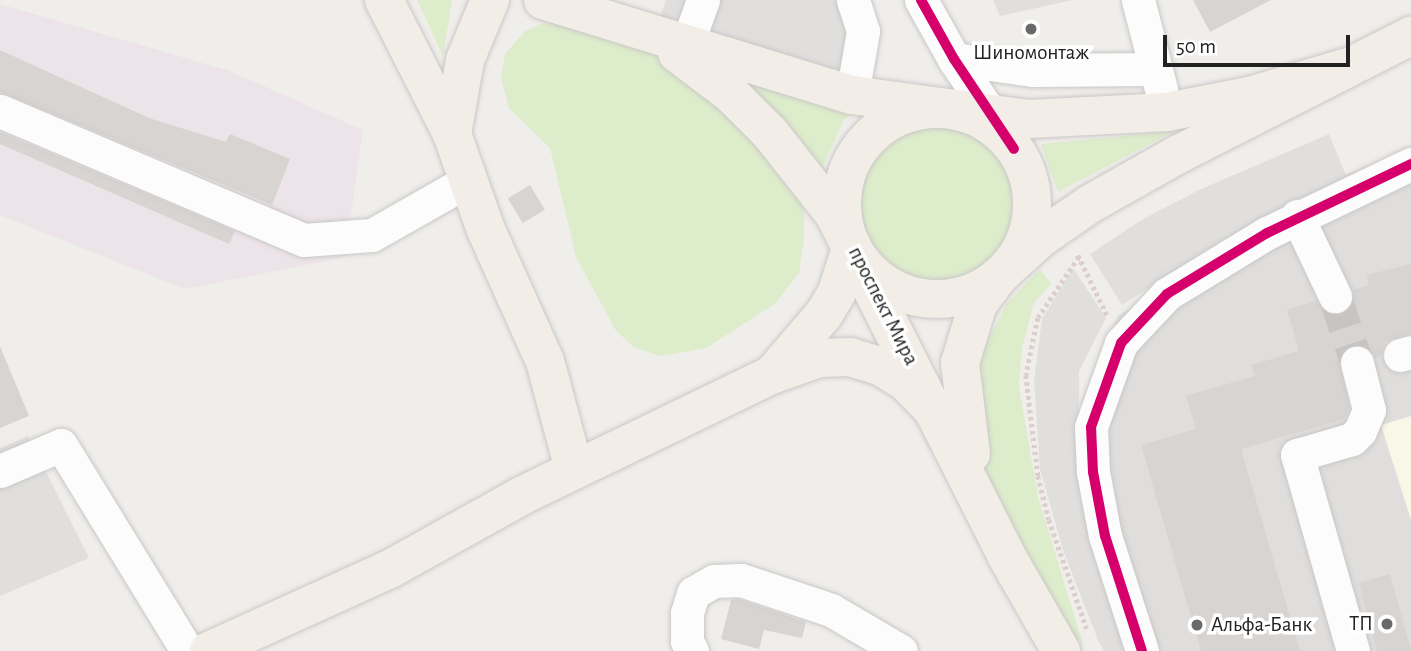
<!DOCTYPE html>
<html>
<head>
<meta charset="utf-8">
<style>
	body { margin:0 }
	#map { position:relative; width:1411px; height:651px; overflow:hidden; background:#f0eeeb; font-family:"Alegreya Sans",sans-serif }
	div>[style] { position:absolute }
	.residential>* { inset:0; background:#dfdedc }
	.industrial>* { inset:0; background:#ede4e9 }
	.education>* { inset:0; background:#f8f7e8 }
	.grass>* { inset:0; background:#ddeccb }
	.round { border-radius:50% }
	.parking>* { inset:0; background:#e0dfde }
	.building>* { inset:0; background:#d7d4d2; transform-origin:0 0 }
	.minor-tunnel>* { height:33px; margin-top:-16.5px; transform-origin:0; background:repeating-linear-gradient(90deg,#c7c5c3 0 33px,transparent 0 50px) }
	.path>* { height:4.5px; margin-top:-2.25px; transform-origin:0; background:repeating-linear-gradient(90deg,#dccecd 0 3.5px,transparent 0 7px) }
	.roads { filter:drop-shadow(0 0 2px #c9c8c7) drop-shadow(0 0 2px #c9c8c7) }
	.minor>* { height:33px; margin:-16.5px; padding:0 16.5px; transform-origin:16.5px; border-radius:16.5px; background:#fdfcfc }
	.major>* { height:38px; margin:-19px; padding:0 19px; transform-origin:19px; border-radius:19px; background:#f3ede7 }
	.major>.ring { margin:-19px; padding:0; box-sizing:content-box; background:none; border:38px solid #f3ede7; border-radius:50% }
	.cycleway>* { height:10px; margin:-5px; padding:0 5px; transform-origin:5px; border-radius:5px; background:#d6006c }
	.dots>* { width:19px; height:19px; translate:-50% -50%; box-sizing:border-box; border:4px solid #fff; border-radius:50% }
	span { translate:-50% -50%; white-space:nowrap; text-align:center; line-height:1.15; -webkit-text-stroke:7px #fff; paint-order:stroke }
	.poi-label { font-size:21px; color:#222 }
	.right { translate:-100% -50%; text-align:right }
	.left { translate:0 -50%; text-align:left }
	.street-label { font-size:21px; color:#222 }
	.scale { position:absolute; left:1163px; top:35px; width:187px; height:32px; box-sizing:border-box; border:4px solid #222; border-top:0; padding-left:9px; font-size:21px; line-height:24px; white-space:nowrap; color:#222; -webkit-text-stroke:5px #fff; paint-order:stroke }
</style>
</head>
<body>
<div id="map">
	<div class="residential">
		<i style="clip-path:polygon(1411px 150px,1411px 651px,1140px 651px,1087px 398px,1118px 316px,1347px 174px)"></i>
	</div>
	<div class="industrial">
		<i style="clip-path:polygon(0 4px,230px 71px,363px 130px,345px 257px,185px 289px,0 215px)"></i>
	</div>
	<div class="education">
		<i style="clip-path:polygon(1411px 416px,1411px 520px,1381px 425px)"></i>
	</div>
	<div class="grass">
		<i style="clip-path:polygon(417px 0,452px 0,443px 56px)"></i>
		<i style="clip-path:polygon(544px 23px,567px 24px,634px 45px,677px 65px,793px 182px,804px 208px,804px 239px,799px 273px,775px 304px,706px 348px,660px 356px,634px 347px,616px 331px,576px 257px,550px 148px,509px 108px,501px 78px,505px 54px,525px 31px)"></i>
		<i style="clip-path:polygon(739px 77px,860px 106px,844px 120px,819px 175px)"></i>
		<i class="round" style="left:857px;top:125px;width:156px;height:156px"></i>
		<i style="clip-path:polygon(1174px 131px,1058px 192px,1041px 144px)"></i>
		<i style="clip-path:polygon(1040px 269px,1051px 284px,1034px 303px,1022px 348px,1019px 387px,1038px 497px,1083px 644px,1057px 626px,980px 463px,972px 423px,981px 354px,1007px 303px)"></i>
	</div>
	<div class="parking">
		<i style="clip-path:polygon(666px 0,857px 0,874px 45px,871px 91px,655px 30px)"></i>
		<i style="clip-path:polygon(993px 0,1073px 0,1000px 16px)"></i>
		<i style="clip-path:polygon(1329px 134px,1350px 185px,1226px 238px,1122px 305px,1090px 254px,1143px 219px,1199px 190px)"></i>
		<i style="clip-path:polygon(1073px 268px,1106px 318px,1079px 371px,1079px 444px,1134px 651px,1104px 651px,1098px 640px,1063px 550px,1040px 469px,1034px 381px,1042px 319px)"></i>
		<i style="clip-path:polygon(28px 436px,89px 558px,0 596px,0 448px)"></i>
	</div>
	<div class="building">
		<i style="clip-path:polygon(1193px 0,1271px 0,1210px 32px)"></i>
		<i style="clip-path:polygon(0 50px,149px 118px,226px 142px,230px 134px,290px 159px,272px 205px,0 92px)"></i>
		<i style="clip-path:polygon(0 132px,235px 231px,229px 244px,0 144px)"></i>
		<i style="left:530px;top:185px;width:29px;height:26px;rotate:59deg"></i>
		<i style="clip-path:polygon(1411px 264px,1411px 333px,1384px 341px,1381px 356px,1375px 358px,1370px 349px,1353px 344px,1339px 357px,1349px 408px,1344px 419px,1241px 449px,1300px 651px,1201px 651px,1141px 445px,1196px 429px,1186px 396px,1255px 376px,1251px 365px,1299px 351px,1287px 310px,1316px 301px,1325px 312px,1343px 314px,1351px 306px,1353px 290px,1369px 285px,1367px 275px)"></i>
		<i style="clip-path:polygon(0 346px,29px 416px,0 428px)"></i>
		<i style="clip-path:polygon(1390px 574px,1411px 650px,1411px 651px,1377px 651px,1359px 583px)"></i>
		<i style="clip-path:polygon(738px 599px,806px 622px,802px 638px,764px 630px,759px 649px,721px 639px,731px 600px)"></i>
	</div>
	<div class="minor-tunnel">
		<i style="left:1335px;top:296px;width:71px;rotate:71.8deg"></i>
	</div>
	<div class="path">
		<i style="left:1036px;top:164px;width:33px;rotate:72deg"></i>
		<i style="left:1078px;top:255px;width:69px;rotate:64.2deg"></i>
		<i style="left:1079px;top:257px;width:73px;rotate:123.9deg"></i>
		<i style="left:1038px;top:318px;width:58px;rotate:101.9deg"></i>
		<i style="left:1026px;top:375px;width:102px;rotate:83.2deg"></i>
		<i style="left:1038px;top:476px;width:45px;rotate:76deg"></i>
		<i style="left:1049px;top:520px;width:115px;rotate:70.8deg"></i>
	</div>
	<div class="roads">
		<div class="minor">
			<i style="left:921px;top:0;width:68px;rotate:60.8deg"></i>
			<i style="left:954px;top:59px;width:108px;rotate:56.3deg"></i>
			<i style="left:1138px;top:0;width:92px;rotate:75.5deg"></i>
			<i style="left:686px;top:47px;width:50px;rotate:-70.1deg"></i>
			<i style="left:954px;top:59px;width:79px;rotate:8deg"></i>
			<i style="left:1032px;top:70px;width:124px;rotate:-0.5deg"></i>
			<i style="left:852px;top:95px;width:65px;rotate:-80.2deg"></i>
			<i style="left:863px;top:31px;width:33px;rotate:-108deg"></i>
			<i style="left:0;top:111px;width:330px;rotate:23deg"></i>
			<i style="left:304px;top:240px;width:68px;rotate:-4.2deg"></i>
			<i style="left:372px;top:235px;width:109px;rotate:-29.6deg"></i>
			<i style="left:1297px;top:216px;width:89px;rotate:64.6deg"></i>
			<i style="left:1400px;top:355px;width:11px;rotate:-15deg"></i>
			<i style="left:0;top:471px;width:66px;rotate:-23.1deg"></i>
			<i style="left:61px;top:445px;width:241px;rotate:58.5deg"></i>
			<i style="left:692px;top:651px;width:11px;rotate:-117deg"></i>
			<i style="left:687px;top:641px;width:28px;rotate:-90deg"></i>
			<i style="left:687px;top:613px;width:21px;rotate:-73deg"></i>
			<i style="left:693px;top:593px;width:24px;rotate:-30deg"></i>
			<i style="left:714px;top:581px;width:27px;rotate:-2deg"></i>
			<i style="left:741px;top:580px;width:95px;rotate:18.4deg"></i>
			<i style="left:831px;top:610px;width:81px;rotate:30.4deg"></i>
			<i style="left:1142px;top:651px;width:121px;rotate:-107.8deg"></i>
			<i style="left:1105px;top:536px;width:65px;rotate:-100.6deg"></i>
			<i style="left:1093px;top:472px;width:45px;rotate:-92.5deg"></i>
			<i style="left:1091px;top:427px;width:89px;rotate:-70.3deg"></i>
			<i style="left:1121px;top:343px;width:67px;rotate:-46.8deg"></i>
			<i style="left:1167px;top:294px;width:117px;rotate:-31.4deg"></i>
			<i style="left:1267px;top:233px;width:160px;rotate:-25.6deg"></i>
			<i style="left:1353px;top:651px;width:204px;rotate:-105.9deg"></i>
			<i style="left:1297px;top:455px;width:57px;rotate:-16.2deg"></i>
			<i style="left:1352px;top:439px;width:11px;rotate:-45deg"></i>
			<i style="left:1360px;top:431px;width:23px;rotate:-67deg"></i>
			<i style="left:1369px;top:410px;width:49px;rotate:-104.3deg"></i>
		</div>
		<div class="major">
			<i style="left:384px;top:0;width:150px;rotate:63.1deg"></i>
			<i style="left:452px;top:134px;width:102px;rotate:70.5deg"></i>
			<i style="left:486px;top:230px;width:144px;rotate:65.8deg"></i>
			<i style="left:545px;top:361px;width:112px;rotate:75deg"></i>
			<i style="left:543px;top:0;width:323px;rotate:17.1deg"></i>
			<i style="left:852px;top:95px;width:179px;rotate:7.7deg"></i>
			<i style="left:1029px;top:119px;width:138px;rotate:-2.9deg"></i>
			<i style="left:1167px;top:112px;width:84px;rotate:-11deg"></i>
			<i style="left:1249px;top:96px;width:99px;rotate:-16.4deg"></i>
			<i style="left:677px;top:53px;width:68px;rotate:37.2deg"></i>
			<i style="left:731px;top:94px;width:55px;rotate:45deg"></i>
			<i style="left:770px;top:133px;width:103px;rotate:51.7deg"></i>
			<i style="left:834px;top:214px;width:382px;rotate:63.2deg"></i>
			<i style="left:1006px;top:555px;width:111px;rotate:60.2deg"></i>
			<i class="ring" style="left:842px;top:109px;width:152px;height:152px"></i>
			<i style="left:452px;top:134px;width:75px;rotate:-80deg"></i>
			<i style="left:465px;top:60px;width:65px;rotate:-67.4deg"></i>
			<i style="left:776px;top:370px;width:74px;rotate:-49.4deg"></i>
			<i style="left:824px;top:314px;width:26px;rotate:-59deg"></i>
			<i style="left:837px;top:292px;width:49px;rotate:-72.3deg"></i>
			<i style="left:971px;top:454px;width:92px;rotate:-96.9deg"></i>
			<i style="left:960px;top:363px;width:62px;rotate:-73deg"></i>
			<i style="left:978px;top:304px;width:35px;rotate:-53deg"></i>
			<i style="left:999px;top:276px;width:58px;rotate:-42.2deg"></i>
			<i style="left:1042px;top:237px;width:58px;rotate:-34.5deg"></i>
			<i style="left:1090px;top:204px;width:100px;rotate:-29.4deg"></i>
			<i style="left:1177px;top:155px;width:263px;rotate:-27deg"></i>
			<i style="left:209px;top:651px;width:199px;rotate:-24.4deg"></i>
			<i style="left:390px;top:569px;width:150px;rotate:-29.1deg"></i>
			<i style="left:521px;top:496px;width:278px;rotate:-25.8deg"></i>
			<i style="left:771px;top:375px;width:51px;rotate:-19.5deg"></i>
			<i style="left:819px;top:358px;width:31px;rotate:-2deg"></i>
			<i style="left:850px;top:357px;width:31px;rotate:17deg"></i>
			<i style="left:880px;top:366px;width:32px;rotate:32deg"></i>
			<i style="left:907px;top:383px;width:42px;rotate:46deg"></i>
		</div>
	</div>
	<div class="cycleway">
		<i style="left:921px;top:0;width:68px;rotate:60.8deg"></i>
		<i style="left:954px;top:59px;width:108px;rotate:56.3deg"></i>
		<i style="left:1142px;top:651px;width:121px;rotate:-107.8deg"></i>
		<i style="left:1105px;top:536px;width:65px;rotate:-100.6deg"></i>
		<i style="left:1093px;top:472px;width:45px;rotate:-92.5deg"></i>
		<i style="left:1091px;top:427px;width:89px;rotate:-70.3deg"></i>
		<i style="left:1121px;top:343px;width:67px;rotate:-46.8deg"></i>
		<i style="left:1167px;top:294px;width:117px;rotate:-31.4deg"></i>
		<i style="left:1267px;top:233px;width:160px;rotate:-25.6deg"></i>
	</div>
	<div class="dots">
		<i style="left:1031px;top:29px;background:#6a6968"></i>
		<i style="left:1387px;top:624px;background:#6a6968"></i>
		<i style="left:1197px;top:625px;background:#6a6968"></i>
	</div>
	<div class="poi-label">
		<span style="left:1031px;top:53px">Шиномонтаж</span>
		<span class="right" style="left:1373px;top:624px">ТП</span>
		<span class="left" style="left:1211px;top:625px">Альфа-Банк</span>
	</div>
	<div class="street-label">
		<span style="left:883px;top:306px;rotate:63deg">проспект Мира</span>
	</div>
	<div class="scale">50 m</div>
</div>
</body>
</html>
